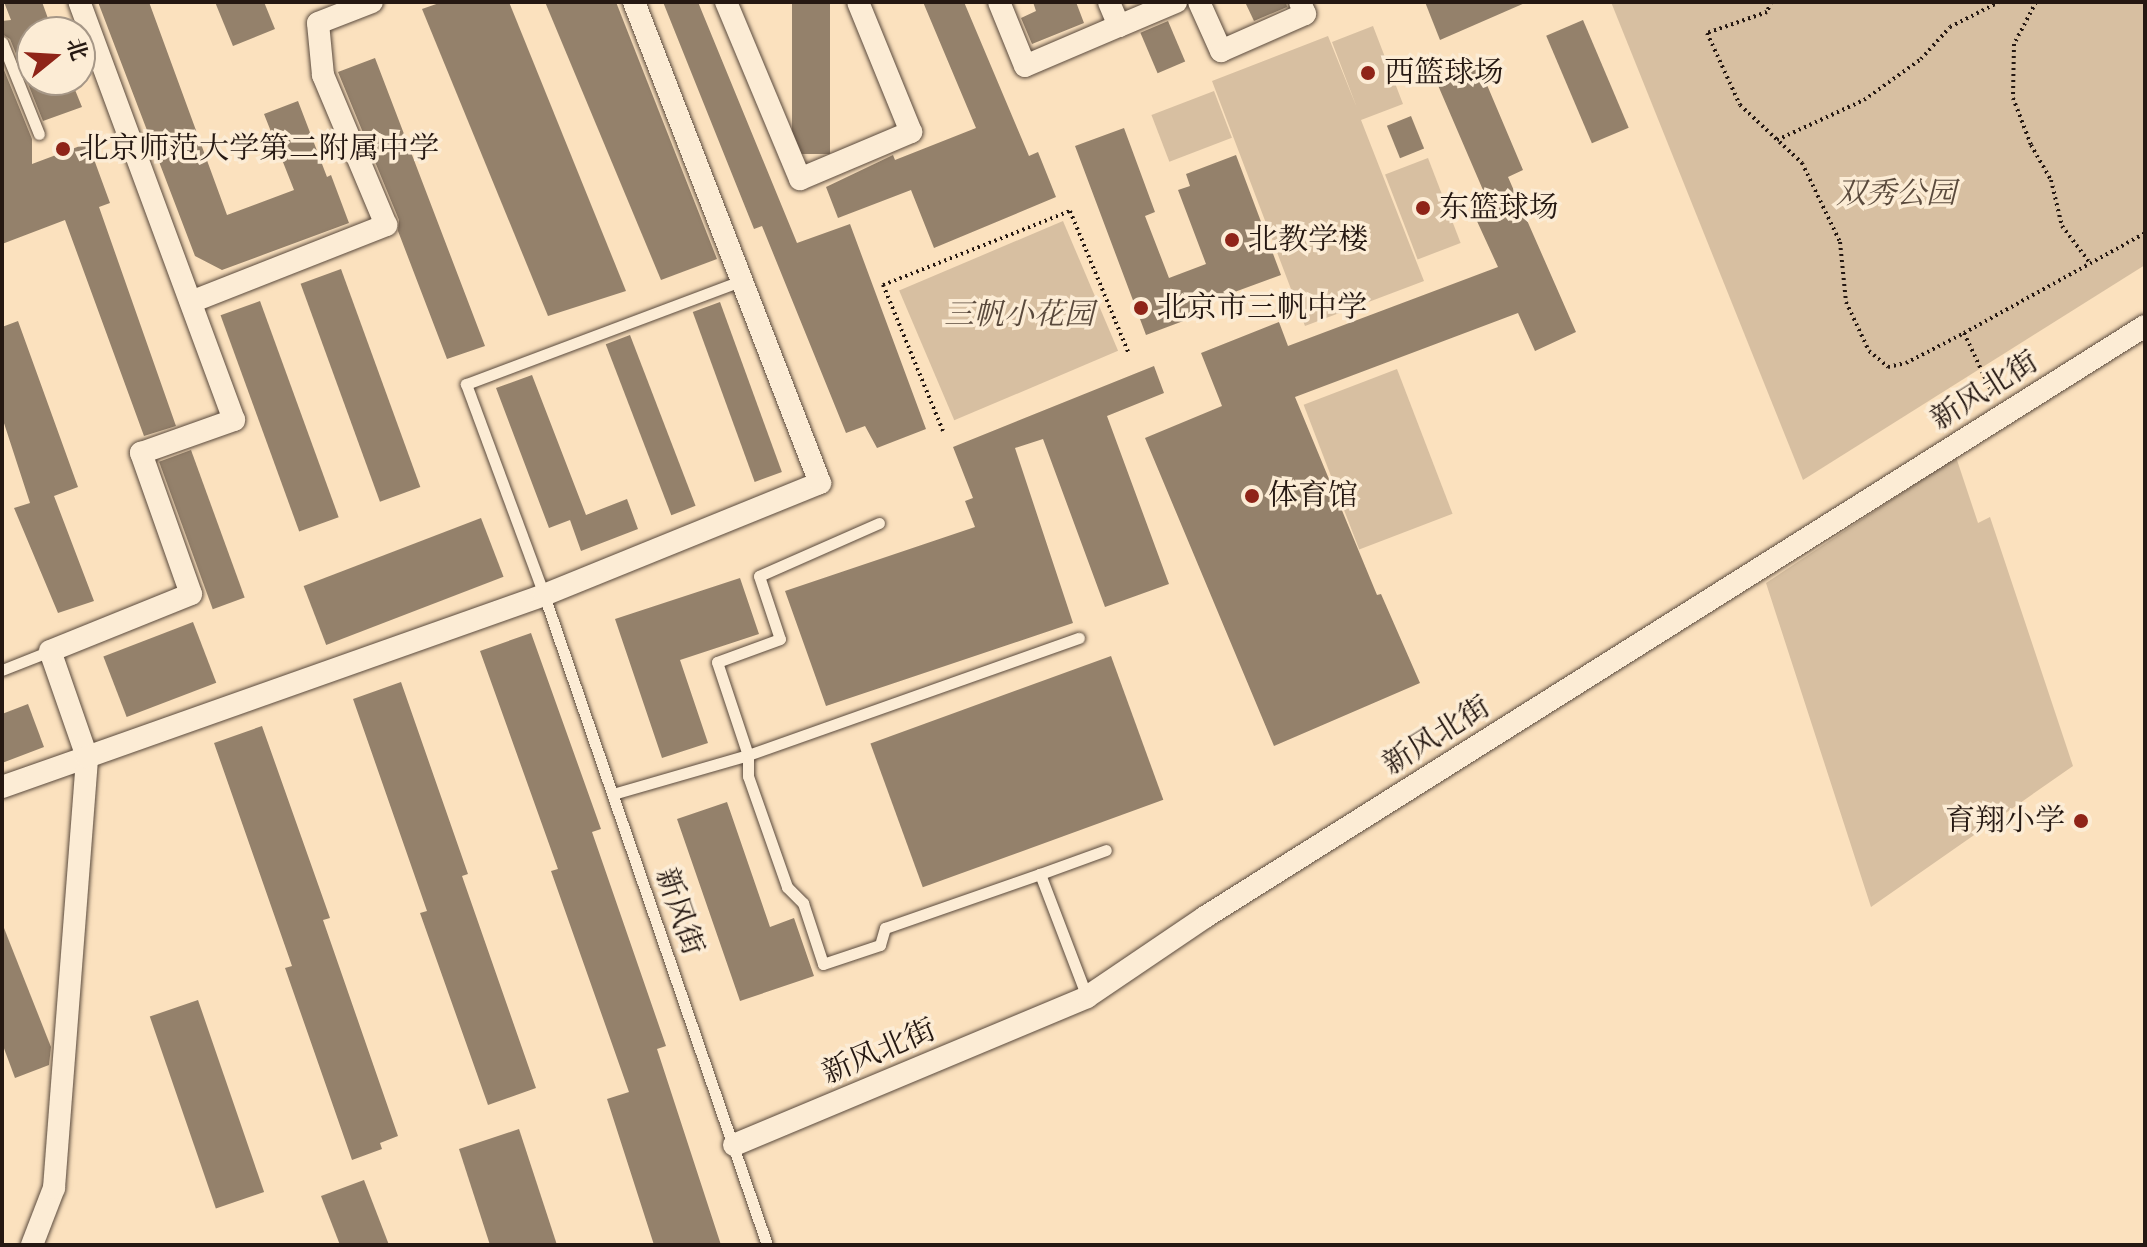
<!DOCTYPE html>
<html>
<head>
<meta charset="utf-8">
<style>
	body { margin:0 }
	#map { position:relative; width:2147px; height:1247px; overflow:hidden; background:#fbe1be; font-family:Cardo,"Noto Serif SC",serif }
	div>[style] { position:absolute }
	.green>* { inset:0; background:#d7bfa1; transform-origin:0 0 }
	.building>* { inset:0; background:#94816b; transform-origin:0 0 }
	.path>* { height:4px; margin-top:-2px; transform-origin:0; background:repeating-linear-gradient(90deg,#251812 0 2px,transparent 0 6px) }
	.roads { filter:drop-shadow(0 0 2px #5a4a3d) drop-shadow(0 0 2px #5a4a3d) }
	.lane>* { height:11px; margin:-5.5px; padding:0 5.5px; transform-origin:5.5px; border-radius:5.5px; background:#fcecd5 }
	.street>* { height:22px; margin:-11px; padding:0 11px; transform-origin:11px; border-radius:11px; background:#fcecd5 }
	.dots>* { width:22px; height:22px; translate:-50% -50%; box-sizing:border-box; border:4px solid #fcecd5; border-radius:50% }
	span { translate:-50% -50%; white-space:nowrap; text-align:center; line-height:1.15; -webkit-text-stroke:7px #fcecd5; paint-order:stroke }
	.poi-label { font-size:30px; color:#251812 }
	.left { translate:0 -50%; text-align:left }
	.right { translate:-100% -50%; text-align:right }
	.park-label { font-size:30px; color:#5a4a3d; font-style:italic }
	.street-label { font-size:30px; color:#251812 }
	.frame { position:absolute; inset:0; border:4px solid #251812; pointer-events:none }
	.north { position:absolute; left:16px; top:16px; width:80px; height:80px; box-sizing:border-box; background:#fcecd5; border:2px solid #a69787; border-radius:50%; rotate:72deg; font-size:22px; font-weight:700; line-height:32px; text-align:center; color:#251812 }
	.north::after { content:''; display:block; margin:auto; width:28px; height:36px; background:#8f2418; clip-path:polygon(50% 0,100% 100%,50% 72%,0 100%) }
</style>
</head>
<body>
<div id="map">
	<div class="green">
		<i style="clip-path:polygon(1611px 2px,2145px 2px,2145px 265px,1803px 480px)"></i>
		<i style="clip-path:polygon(1373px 26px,1403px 104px,1361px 120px,1424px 281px,1305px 326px,1212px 81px,1328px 36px,1357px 108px,1332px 42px)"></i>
		<i style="left:1214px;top:91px;width:50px;height:67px;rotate:69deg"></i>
		<i style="left:1428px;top:158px;width:91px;height:46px;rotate:69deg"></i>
		<i style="left:1063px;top:221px;width:141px;height:178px;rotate:67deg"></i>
		<i style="left:1397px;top:369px;width:155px;height:100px;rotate:69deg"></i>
		<i style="clip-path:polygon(1956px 457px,1978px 523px,1990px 517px,2073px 766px,1871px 907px,1766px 583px)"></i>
	</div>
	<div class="building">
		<i style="clip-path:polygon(4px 2px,42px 2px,53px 32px,32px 32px,32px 80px,71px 80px,82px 107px,43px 121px,10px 39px,2px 34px,2px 21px,11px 20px)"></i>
		<i style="clip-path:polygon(98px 2px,149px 2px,227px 215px,294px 190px,264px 114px,298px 101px,327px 177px,331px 175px,349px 223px,222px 270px,195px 256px)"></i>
		<i style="clip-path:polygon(215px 2px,264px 2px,275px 29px,233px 46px)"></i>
		<i style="clip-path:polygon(442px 2px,509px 2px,626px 291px,548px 316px,422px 9px)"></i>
		<i style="clip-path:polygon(545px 2px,616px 2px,717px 259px,661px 280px)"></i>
		<i style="clip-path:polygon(663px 2px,698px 2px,797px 243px,850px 224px,926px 429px,877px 448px,865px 426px,846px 433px,762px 226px,754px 229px)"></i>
		<i style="left:792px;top:2px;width:38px;height:152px"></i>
		<i style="clip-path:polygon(923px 2px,964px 2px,1029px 156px,1038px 152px,1056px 197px,934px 248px,911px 190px,838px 218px,826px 187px,893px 155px,895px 160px,976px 128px)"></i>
		<i style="clip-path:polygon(1033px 2px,1076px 2px,1084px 23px,1032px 44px,1021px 18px,1036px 11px)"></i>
		<i style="clip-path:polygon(1245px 2px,1286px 2px,1287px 7px,1254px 21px)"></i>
		<i style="clip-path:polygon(1425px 2px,1527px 2px,1440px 40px)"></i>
		<i style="left:1583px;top:20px;width:117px;height:40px;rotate:67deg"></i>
		<i style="left:1168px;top:21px;width:44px;height:30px;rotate:67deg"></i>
		<i style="clip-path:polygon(375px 58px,485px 346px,447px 359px,398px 231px,399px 220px,338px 72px)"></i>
		<i style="clip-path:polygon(2px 65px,32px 139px,32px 164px,88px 143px,110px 203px,99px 207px,176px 426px,144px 436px,65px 220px,2px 244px)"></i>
		<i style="clip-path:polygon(1479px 66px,1523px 170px,1508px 177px,1576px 332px,1535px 351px,1518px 313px,1295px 397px,1377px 595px,1381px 594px,1420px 683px,1274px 746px,1145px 438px,1222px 406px,1201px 353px,1279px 322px,1288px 346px,1498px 267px,1476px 219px,1492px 211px,1437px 83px)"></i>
		<i style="left:1411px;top:116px;width:35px;height:26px;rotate:68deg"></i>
		<i style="clip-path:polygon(1124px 128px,1155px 212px,1145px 216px,1169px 278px,1206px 264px,1178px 190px,1190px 186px,1186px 174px,1236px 155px,1281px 275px,1191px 308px,1194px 317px,1146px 335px,1075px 146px)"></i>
		<i style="left:341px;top:269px;width:232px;height:43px;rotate:70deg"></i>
		<i style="left:260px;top:301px;width:230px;height:42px;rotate:70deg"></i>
		<i style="left:720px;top:302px;width:181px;height:29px;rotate:70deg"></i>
		<i style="clip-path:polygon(18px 321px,78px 487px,54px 496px,94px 601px,58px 613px,14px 508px,30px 503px,2px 417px,2px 327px)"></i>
		<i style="left:630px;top:335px;width:183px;height:26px;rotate:69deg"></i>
		<i style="clip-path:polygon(1154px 366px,1164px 393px,1107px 416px,1169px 584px,1105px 607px,1043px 439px,1015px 448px,1073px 623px,826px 706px,785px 591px,975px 527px,965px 501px,973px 498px,953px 447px)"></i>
		<i style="clip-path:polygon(532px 375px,586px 515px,627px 499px,638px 529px,581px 551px,570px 520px,549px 528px,496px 388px)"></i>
		<i style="left:191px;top:450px;width:157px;height:34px;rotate:70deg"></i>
		<i style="left:481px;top:518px;width:63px;height:190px;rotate:69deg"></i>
		<i style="clip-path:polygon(740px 578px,759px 634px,680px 660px,708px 743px,662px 758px,615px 619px)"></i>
		<i style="left:193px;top:622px;width:65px;height:96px;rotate:69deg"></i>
		<i style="clip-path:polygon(531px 633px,601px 829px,592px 832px,666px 1046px,657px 1049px,721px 1245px,654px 1245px,607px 1099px,629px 1092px,551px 871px,558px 869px,480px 651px)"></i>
		<i style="left:1111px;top:656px;width:153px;height:256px;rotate:70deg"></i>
		<i style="clip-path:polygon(401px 682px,468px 874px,462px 876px,536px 1088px,488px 1105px,420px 913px,427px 911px,353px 699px)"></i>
		<i style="clip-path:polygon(28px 704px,44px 747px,2px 763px,2px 714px)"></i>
		<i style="clip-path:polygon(262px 726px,330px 918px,323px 920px,398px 1136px,380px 1143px,382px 1149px,352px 1160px,285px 968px,292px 966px,214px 743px)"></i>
		<i style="clip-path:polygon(727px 802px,770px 927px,794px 918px,814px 976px,740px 1001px,677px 819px)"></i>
		<i style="clip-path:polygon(2px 923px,51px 1047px,49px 1065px,15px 1078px,2px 1043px)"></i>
		<i style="left:198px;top:1000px;width:203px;height:51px;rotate:71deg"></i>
		<i style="clip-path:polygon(519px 1129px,557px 1245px,490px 1245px,459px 1149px)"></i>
		<i style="clip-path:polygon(364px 1180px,389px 1245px,340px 1245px,321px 1196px)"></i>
	</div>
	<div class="path">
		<i style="left:1771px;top:2px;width:11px;rotate:112deg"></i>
		<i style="left:1767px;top:12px;width:64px;rotate:160.7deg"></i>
		<i style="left:1707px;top:33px;width:79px;rotate:65.4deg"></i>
		<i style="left:1740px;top:105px;width:85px;rotate:43.1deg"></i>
		<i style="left:1802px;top:163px;width:88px;rotate:64.3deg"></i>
		<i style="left:1840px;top:242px;width:60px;rotate:84.3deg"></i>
		<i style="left:1846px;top:302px;width:54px;rotate:64.9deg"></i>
		<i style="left:1869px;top:351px;width:25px;rotate:40deg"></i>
		<i style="left:1888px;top:367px;width:18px;rotate:-13deg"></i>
		<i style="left:1906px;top:363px;width:65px;rotate:-27.3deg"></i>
		<i style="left:1964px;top:333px;width:207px;rotate:-28.9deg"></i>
		<i style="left:2036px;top:2px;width:47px;rotate:117.6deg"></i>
		<i style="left:2014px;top:44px;width:54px;rotate:91.1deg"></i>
		<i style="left:2013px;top:98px;width:50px;rotate:69deg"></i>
		<i style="left:2031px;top:145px;width:40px;rotate:60.3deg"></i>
		<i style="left:2051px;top:180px;width:47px;rotate:76.6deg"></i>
		<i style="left:2062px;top:226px;width:46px;rotate:52.9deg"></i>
		<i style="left:1777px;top:140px;width:96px;rotate:-24.7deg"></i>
		<i style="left:1864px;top:100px;width:70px;rotate:-35.7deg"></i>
		<i style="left:1921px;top:59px;width:43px;rotate:-47.8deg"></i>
		<i style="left:1950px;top:27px;width:55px;rotate:-27deg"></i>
		<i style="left:1964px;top:333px;width:68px;rotate:64.9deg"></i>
		<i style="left:943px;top:431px;width:158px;rotate:-112.3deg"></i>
		<i style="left:883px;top:285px;width:201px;rotate:-21.6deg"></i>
		<i style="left:1070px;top:211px;width:155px;rotate:67.6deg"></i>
	</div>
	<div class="roads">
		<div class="lane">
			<i style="left:2px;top:42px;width:99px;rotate:68.1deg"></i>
			<i style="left:743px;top:280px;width:296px;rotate:159.4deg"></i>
			<i style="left:466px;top:384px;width:225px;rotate:69.7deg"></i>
			<i style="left:544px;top:595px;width:687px;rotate:71.06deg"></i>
			<i style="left:879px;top:523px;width:131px;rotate:156.2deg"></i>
			<i style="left:759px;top:576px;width:66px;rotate:71.6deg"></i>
			<i style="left:780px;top:639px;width:67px;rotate:159.9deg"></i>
			<i style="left:717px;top:662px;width:98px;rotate:71.6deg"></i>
			<i style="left:748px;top:755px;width:21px;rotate:90deg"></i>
			<i style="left:748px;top:776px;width:118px;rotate:70.6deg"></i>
			<i style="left:787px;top:887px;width:23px;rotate:45deg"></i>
			<i style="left:803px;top:903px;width:64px;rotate:71.8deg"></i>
			<i style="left:823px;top:964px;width:60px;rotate:-18.4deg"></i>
			<i style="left:880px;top:945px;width:18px;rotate:-74deg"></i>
			<i style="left:885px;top:928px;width:164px;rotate:-19.2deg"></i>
			<i style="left:2px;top:670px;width:52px;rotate:-21.6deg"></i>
			<i style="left:613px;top:794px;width:141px;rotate:-16.1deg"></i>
			<i style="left:748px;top:755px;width:351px;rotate:-19.5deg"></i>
			<i style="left:1087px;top:997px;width:132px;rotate:-110.9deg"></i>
			<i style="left:1040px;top:874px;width:70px;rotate:-20deg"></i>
		</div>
		<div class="street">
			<i style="left:726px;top:2px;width:192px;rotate:67.3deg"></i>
			<i style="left:800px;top:179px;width:121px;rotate:-22.9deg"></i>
			<i style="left:911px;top:132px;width:140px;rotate:-112.2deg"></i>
			<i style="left:999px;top:2px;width:69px;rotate:67.9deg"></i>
			<i style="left:1025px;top:66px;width:102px;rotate:-23.1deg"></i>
			<i style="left:1119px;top:26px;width:26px;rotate:-113deg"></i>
			<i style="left:1199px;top:2px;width:54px;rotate:65.8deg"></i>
			<i style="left:1221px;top:51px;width:92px;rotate:-23.8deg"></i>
			<i style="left:1305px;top:14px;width:13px;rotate:-113deg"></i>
			<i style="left:1119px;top:26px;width:62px;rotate:-22.8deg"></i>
			<i style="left:191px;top:302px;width:210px;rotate:-21.5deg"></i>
			<i style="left:386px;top:225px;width:163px;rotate:-112.8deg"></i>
			<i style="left:323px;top:75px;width:52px;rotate:-95.5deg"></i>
			<i style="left:318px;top:23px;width:58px;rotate:-21.3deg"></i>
			<i style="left:2px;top:787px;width:90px;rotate:-19.4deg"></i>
			<i style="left:87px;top:757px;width:112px;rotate:-109.2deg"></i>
			<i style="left:50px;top:651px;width:152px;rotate:-22deg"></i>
			<i style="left:191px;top:594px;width:150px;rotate:-109.5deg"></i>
			<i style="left:141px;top:453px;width:99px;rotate:-19.5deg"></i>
			<i style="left:234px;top:420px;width:446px;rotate:-110.3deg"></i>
			<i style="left:734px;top:1145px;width:383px;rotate:-22.7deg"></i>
			<i style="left:1087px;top:997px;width:143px;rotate:-34.1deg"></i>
			<i style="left:1205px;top:917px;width:1110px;rotate:-32.16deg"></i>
			<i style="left:32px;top:1245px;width:61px;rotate:-68.9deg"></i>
			<i style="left:54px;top:1188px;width:432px;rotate:-85.6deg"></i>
			<i style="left:87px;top:757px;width:485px;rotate:-19.5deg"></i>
			<i style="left:544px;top:595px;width:298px;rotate:-22.1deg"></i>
			<i style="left:820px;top:483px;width:516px;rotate:-111.14deg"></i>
		</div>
	</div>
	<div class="dots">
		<i style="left:1368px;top:73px;background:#8f2418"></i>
		<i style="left:63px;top:149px;background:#8f2418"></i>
		<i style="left:1423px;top:208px;background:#8f2418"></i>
		<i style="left:1232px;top:240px;background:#8f2418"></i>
		<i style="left:1141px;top:308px;background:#8f2418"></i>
		<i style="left:1252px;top:496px;background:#8f2418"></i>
		<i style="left:2081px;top:821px;background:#8f2418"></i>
	</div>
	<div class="poi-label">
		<span class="left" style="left:1384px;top:73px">西篮球场</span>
		<span class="left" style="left:79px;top:149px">北京师范大学第二附属中学</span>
		<span class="left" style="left:1439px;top:208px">东篮球场</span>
		<span class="left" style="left:1248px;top:240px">北教学楼</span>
		<span class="left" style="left:1157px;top:308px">北京市三帆中学</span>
		<span class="left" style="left:1268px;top:496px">体育馆</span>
		<span class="right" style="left:2065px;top:821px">育翔小学</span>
	</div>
	<div class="park-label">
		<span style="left:1896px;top:194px">双秀公园</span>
		<span style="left:1019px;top:315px">三帆小花园</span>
	</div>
	<div class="street-label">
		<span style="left:1985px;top:391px;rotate:-32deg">新风北街</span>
		<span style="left:1437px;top:736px;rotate:-32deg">新风北街</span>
		<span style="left:679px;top:912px;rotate:71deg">新风街</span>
		<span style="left:879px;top:1052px;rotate:-23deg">新风北街</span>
	</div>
	<div class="frame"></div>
	<div class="north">北</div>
</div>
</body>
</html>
